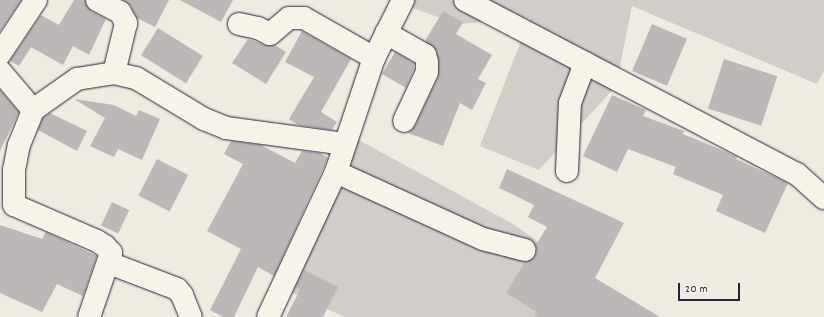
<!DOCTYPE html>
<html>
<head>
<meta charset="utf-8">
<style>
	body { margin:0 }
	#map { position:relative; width:824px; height:317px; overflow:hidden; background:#eeebe1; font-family:Dekko,sans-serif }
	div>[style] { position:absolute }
	.green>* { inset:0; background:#d1cdc9 }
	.building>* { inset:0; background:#bbb8b7; transform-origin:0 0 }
	.roads { filter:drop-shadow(0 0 1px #22223b) drop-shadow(0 0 1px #22223b) }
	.minor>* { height:22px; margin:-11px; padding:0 11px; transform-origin:11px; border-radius:11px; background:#f7f3e8 }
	span { translate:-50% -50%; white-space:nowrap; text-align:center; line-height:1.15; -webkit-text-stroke:4px #f7f3e8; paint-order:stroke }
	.scale { position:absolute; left:678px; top:283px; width:62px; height:18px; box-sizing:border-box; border:2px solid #22223b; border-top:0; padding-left:5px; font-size:12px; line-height:14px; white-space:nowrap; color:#22223b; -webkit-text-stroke:3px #f7f3e8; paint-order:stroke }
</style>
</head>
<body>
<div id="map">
	<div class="green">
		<i style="clip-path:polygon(389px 0,824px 0,824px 70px,817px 84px,632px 6px,616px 86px,539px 170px,480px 146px,530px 18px,458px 24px)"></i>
		<i style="clip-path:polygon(355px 138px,513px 224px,646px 317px,345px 317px,283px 289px)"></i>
	</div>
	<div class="building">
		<i style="clip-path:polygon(0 0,21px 0,0 31px)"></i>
		<i style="clip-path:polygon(74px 0,85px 0,91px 11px,106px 19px,89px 55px,73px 46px,63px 65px,31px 47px,19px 66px,10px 61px,41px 15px,59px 25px)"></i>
		<i style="clip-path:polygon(124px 0,169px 0,155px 27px,137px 18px,131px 6px)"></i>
		<i style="clip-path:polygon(180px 0,233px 0,221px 22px)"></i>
		<i style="clip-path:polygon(443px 11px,463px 22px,456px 34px,492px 55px,478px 79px,486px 83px,472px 110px,460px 103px,443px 146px,408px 133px,415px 126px,438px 77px,437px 52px,425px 41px)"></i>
		<i style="left:652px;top:24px;width:38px;height:51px;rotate:23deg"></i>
		<i style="left:158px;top:28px;width:53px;height:32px;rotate:32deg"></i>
		<i style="clip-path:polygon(302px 31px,351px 59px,321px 112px,337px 122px,332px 130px,298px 125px,289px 119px,314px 77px,285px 62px)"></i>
		<i style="clip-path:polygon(248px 39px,265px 45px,275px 45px,286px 52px,266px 84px,232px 63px)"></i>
		<i style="clip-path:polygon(395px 52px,414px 63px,414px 69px,406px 88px,382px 74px)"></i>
		<i style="left:724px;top:59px;width:56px;height:52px;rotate:18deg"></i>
		<i style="clip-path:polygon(0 90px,19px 112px,0 151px)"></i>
		<i style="clip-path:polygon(612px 95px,646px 110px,643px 116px,684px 131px,683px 134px,729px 153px,737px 157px,736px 159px,788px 183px,765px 233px,716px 211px,723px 195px,673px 174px,676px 167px,628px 149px,617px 172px,583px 156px)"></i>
		<i style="clip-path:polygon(74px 99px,114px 105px,136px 116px,139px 110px,160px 119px,142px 160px,118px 149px,114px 157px,90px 146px,105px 118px)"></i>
		<i style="clip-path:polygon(50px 113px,87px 131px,77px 151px,38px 130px,43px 118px)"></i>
		<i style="clip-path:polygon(231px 141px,261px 145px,295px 163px,302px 151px,320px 153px,328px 158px,274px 276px,258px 267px,234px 317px,223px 317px,210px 310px,241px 249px,207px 231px,243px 164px,224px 154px)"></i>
		<i style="left:157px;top:159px;width:35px;height:41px;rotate:27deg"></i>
		<i style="clip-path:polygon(507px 169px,624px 223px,595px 278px,660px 317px,534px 317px,537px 312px,506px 293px,525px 262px,534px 258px,537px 253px,536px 245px,547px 227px,528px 217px,534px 205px,499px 188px)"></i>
		<i style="left:112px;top:202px;width:19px;height:26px;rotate:25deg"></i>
		<i style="clip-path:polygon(0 225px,42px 239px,46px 232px,97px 256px,83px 296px,57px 284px,42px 312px,0 293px)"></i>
		<i style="clip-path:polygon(304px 270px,338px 287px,323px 317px,286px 317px,300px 290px,296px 287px)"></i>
	</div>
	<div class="roads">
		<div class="minor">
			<i style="left:97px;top:0;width:26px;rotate:28deg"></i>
			<i style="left:120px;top:12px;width:13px;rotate:61deg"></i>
			<i style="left:126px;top:23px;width:51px;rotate:103.5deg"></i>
			<i style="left:465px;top:0;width:375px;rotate:27.7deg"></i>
			<i style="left:797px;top:174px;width:36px;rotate:42deg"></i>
			<i style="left:239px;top:24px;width:19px;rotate:12deg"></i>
			<i style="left:258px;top:28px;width:13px;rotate:27deg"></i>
			<i style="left:270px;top:34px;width:25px;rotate:-40deg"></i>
			<i style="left:289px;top:18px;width:15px"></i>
			<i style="left:304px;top:18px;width:81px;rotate:29.7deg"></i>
			<i style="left:386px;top:33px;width:45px;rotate:29.4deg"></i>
			<i style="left:425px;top:55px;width:7px;rotate:74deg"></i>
			<i style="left:427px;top:62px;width:10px;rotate:90deg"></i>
			<i style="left:427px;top:72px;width:54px;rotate:115.1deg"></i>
			<i style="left:0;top:54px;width:65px;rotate:-56.3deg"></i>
			<i style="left:0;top:71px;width:51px;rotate:49.8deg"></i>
			<i style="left:567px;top:171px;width:68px;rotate:-87.5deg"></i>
			<i style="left:570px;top:103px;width:43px;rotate:-69.4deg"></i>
			<i style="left:336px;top:172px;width:162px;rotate:24.5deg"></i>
			<i style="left:483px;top:239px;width:43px;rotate:14.7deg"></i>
			<i style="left:109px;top:263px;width:73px;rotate:20.9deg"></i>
			<i style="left:177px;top:289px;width:8px;rotate:50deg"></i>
			<i style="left:182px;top:295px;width:24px;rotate:68deg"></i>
			<i style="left:89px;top:317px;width:68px;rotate:-71deg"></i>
			<i style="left:111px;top:253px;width:9px;rotate:-131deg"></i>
			<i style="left:105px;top:246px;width:9px;rotate:-148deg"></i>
			<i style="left:97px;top:241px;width:90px;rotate:-156.6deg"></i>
			<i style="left:14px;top:205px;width:35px;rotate:-90deg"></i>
			<i style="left:14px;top:170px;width:25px;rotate:-79deg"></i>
			<i style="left:19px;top:145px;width:38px;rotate:-68deg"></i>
			<i style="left:33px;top:110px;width:54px;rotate:-35.2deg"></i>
			<i style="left:77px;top:79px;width:37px;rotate:-9deg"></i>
			<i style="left:114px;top:73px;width:23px;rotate:13deg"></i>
			<i style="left:136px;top:78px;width:79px;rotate:31.1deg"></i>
			<i style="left:204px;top:119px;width:24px;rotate:22deg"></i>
			<i style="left:226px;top:128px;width:119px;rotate:7.7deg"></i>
			<i style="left:268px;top:317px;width:160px;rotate:-64.9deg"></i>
			<i style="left:336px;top:172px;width:120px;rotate:-71.6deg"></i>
			<i style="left:374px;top:58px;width:65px;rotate:-63.4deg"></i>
		</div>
	</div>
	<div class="scale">20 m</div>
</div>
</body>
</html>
